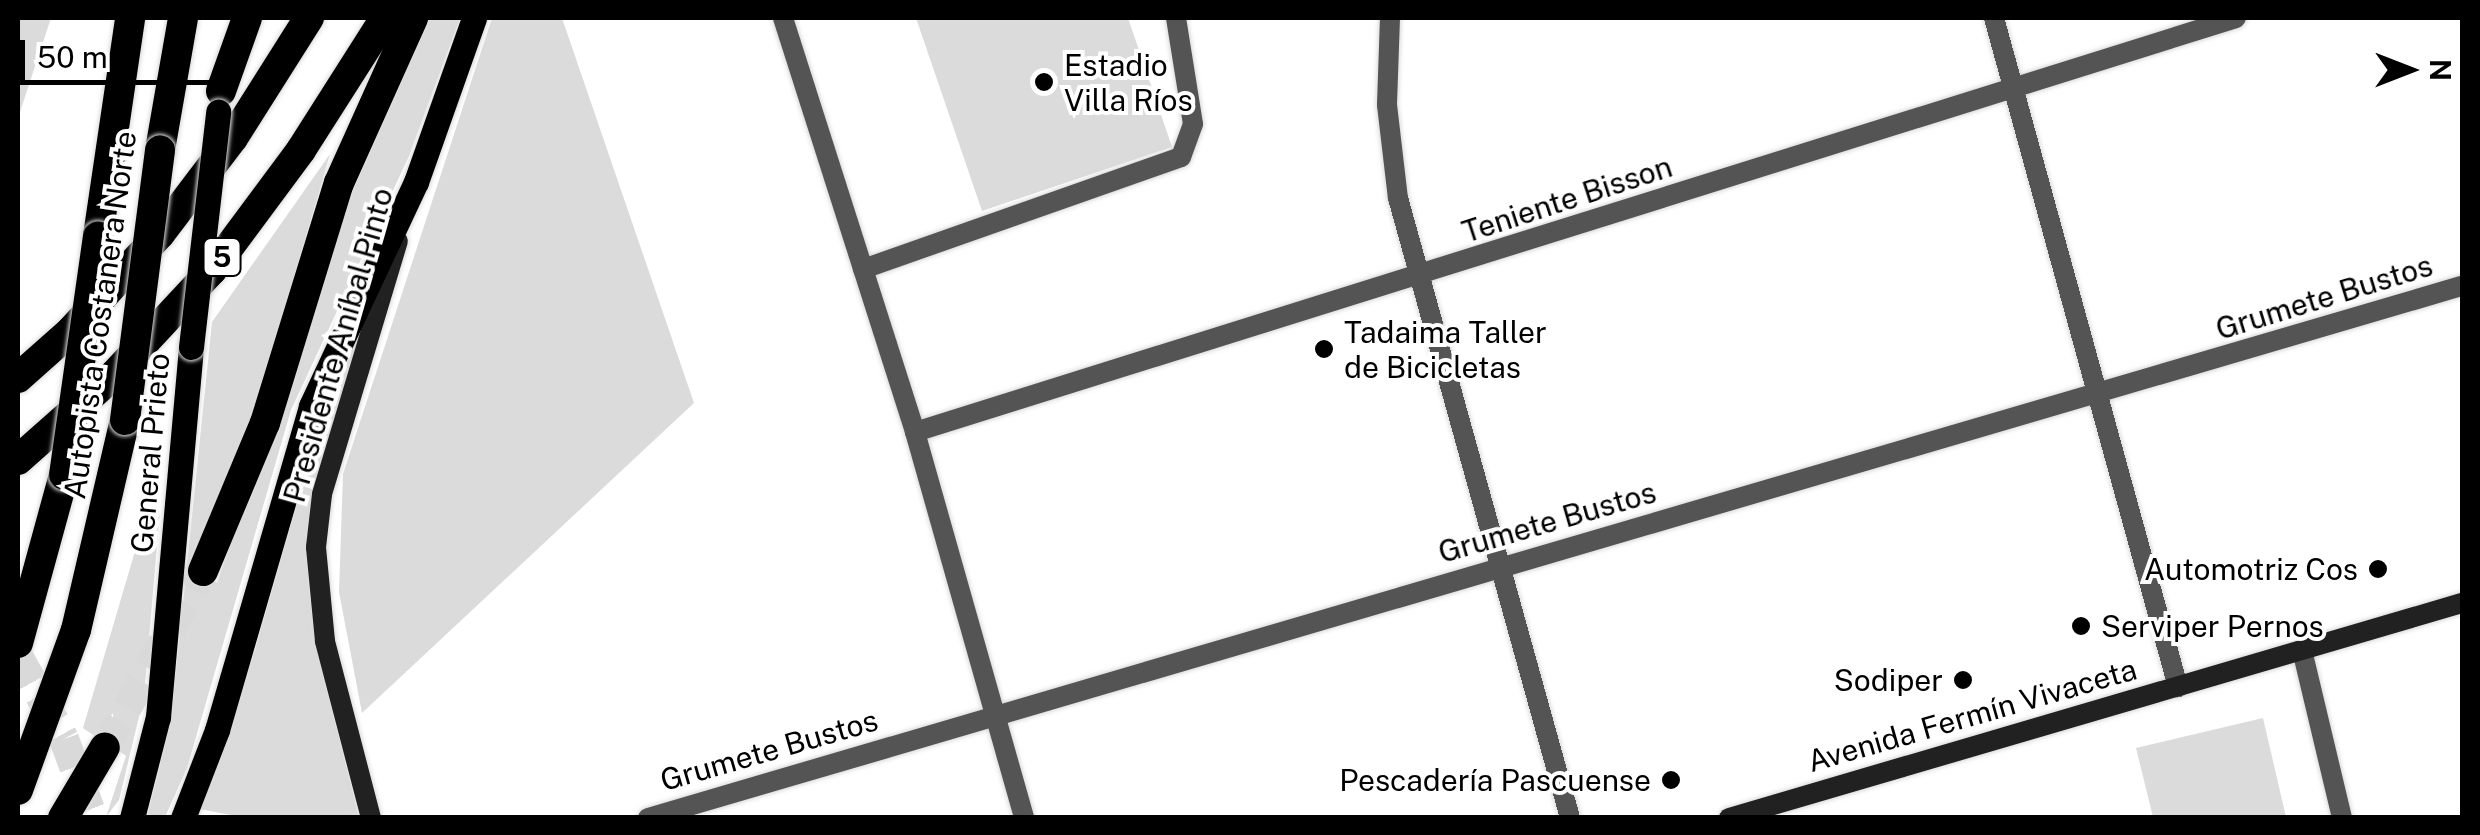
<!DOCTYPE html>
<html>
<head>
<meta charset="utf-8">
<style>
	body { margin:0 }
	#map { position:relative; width:2480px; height:835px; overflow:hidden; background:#fff; font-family:"Public Sans",sans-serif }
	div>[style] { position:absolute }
	.green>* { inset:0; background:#dbdbdb }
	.highway-tunnel>* { height:30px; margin-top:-15px; transform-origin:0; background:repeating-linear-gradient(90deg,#d9d9d9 0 30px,transparent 0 45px) }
	.roads { filter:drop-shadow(0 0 2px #dbdbdb) drop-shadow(0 0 2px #dbdbdb) }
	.street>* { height:20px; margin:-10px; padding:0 10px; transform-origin:10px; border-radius:10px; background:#545454 }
	.secondary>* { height:20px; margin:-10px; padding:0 10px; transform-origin:10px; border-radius:10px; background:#212121 }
	.primary>* { height:25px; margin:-12.5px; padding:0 12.5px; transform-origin:12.5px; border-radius:12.5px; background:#000 }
	.highway>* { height:30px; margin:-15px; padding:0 15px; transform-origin:15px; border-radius:15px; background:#000 }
	.bridges { filter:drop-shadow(0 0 2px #dbdbdb) drop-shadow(0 0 2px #dbdbdb) }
	.primary-bridge>* { height:25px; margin:-12.5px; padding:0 12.5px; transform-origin:12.5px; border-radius:12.5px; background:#000 }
	.highway-bridge>* { height:30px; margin:-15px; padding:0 15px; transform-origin:15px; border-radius:15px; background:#000 }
	.dots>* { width:28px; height:28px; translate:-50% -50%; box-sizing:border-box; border:5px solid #fff; border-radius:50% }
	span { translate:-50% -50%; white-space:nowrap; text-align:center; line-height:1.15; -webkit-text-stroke:8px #fff; paint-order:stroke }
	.shield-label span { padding:2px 8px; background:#fff; border:2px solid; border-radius:8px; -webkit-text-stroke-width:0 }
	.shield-label { font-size:28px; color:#000; font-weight:700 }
	.poi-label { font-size:30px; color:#000 }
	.left { translate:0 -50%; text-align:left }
	.right { translate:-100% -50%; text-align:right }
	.street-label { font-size:30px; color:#000 }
	.frame { position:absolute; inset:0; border:20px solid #000; pointer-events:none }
	.north { position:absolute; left:2360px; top:20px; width:100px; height:100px; -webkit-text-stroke:8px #fff; paint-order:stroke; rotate:90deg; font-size:28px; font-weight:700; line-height:40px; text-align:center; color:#000 }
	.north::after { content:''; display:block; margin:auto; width:35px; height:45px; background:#000; clip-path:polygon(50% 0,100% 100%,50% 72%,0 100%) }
	.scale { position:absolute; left:20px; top:40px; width:210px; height:45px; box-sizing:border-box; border:5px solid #000; border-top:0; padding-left:12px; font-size:30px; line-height:35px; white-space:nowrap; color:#000; -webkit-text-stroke:8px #fff; paint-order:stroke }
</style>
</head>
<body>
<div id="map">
	<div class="green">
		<i style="clip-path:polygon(18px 18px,51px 18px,18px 118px)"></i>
		<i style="clip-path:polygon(430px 18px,460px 18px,409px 156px,291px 410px,187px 768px,165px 817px,147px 818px,171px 720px,212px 322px,330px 154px,254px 413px,194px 566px,217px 583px,354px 188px)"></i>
		<i style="clip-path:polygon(492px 18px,562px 18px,694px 403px,362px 713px,339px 592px,343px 474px)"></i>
		<i style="clip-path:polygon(916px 18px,1128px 18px,1172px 147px,982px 211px)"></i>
		<i style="clip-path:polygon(369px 314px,309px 534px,308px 578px,315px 643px,359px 817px,247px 818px,199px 809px,255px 650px,322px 416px)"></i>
		<i style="clip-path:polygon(148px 507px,160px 511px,144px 696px,119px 800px,106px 817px,126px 756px,115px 748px,113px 713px,96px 737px,83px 728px)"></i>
		<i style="clip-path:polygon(2263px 718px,2286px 817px,2153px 817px,2136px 748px)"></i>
	</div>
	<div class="highway-tunnel">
		<i style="left:18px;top:656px;width:95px;rotate:61deg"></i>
		<i style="left:64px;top:739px;width:84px;rotate:69.8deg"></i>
		<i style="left:105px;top:747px;width:201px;rotate:-60.9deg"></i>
	</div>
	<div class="roads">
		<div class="street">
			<i style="left:783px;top:18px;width:435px;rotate:72.3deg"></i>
			<i style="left:915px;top:432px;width:401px;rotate:74.2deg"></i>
			<i style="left:1390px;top:18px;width:87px;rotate:92deg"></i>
			<i style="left:1387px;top:105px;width:94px;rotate:83.3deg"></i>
			<i style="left:1398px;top:198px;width:643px;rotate:74.49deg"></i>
			<i style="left:1994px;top:18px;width:694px;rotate:74.62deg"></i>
			<i style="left:863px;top:269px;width:337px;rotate:-19.4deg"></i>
			<i style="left:1181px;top:157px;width:35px;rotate:-70deg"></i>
			<i style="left:1193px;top:124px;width:107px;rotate:-99.1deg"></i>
			<i style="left:915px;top:432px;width:1384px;rotate:-17.4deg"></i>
			<i style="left:2302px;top:650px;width:173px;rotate:76.6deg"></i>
			<i style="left:648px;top:818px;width:1890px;rotate:-16.35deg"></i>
		</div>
		<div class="secondary">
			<i style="left:371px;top:818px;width:183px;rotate:-104.6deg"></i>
			<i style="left:325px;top:641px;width:94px;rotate:-95.5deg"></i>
			<i style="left:316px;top:547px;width:53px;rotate:-83.5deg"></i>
			<i style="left:322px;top:494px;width:264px;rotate:-73.3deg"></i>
			<i style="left:1729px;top:818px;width:764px;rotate:-16.35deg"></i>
		</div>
		<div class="primary">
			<i style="left:132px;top:818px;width:104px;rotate:-75.6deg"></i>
			<i style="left:158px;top:717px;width:371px;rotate:-84.9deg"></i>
			<i style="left:183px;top:818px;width:94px;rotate:-68.9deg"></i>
			<i style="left:217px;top:730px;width:337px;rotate:-73.8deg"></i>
			<i style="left:311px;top:406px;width:247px;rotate:-64.9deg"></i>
			<i style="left:416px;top:182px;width:174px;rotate:-70.5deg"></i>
		</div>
		<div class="highway">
			<i style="left:221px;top:91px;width:77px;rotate:-70.4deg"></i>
			<i style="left:160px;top:150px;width:134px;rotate:-80.1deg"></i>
			<i style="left:98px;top:236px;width:220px;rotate:-81.6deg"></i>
			<i style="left:18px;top:378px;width:71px;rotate:-41.6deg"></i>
			<i style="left:71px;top:331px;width:132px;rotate:-47.5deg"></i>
			<i style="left:160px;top:234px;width:121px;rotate:-52.8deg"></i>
			<i style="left:233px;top:138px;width:142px;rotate:-57.7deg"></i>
			<i style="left:18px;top:460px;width:127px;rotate:-41.5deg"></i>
			<i style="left:113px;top:376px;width:145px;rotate:-47deg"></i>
			<i style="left:212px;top:270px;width:149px;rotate:-53.4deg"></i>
			<i style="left:301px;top:150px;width:156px;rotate:-57.5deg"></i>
			<i style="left:203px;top:571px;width:160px;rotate:-67.3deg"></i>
			<i style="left:265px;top:423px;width:251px;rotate:-72.9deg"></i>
			<i style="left:339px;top:183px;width:181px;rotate:-65.8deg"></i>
			<i style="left:18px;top:643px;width:174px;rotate:-74.7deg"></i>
			<i style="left:18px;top:790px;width:170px;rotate:-70.1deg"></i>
			<i style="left:76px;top:630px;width:216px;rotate:-76.9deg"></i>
			<i style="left:63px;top:818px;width:82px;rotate:-59.4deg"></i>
		</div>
	</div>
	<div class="bridges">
		<div class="primary-bridge">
			<i style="left:191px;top:347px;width:237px;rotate:-83.4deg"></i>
		</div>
		<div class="highway-bridge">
			<i style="left:125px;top:420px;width:272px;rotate:-82.6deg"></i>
			<i style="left:64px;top:475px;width:241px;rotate:-81.9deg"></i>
		</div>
	</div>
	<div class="dots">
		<i style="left:1044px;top:82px;background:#000"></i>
		<i style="left:1324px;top:349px;background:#000"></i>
		<i style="left:2378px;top:569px;background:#000"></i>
		<i style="left:2081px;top:626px;background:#000"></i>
		<i style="left:1963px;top:680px;background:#000"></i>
		<i style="left:1671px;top:780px;background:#000"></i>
	</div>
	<div class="shield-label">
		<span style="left:222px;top:257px">5</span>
	</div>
	<div class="poi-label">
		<span class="left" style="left:1064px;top:82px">Estadio<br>Villa Ríos</span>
		<span class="left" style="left:1344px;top:349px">Tadaima Taller<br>de Bicicletas</span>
		<span class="right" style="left:2358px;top:569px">Automotriz Cos</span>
		<span class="left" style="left:2101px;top:626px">Serviper Pernos</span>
		<span class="right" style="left:1943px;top:680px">Sodiper</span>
		<span class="right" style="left:1651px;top:780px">Pescadería Pascuense</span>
	</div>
	<div class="street-label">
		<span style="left:1567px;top:199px;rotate:-18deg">Teniente Bisson</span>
		<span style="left:2324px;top:297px;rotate:-17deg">Grumete Bustos</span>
		<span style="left:100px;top:315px;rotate:-82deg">Autopista Costanera Norte</span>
		<span style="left:338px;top:345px;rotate:-74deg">Presidente Aníbal Pinto</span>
		<span style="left:150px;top:453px;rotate:-85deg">General Prieto</span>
		<span style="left:1547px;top:522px;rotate:-16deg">Grumete Bustos</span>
		<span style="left:1972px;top:715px;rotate:-16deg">Avenida Fermín Vivaceta</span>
		<span style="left:769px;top:750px;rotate:-16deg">Grumete Bustos</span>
	</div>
	<div class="frame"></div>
	<div class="north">N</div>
	<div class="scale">50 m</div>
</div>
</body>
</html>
